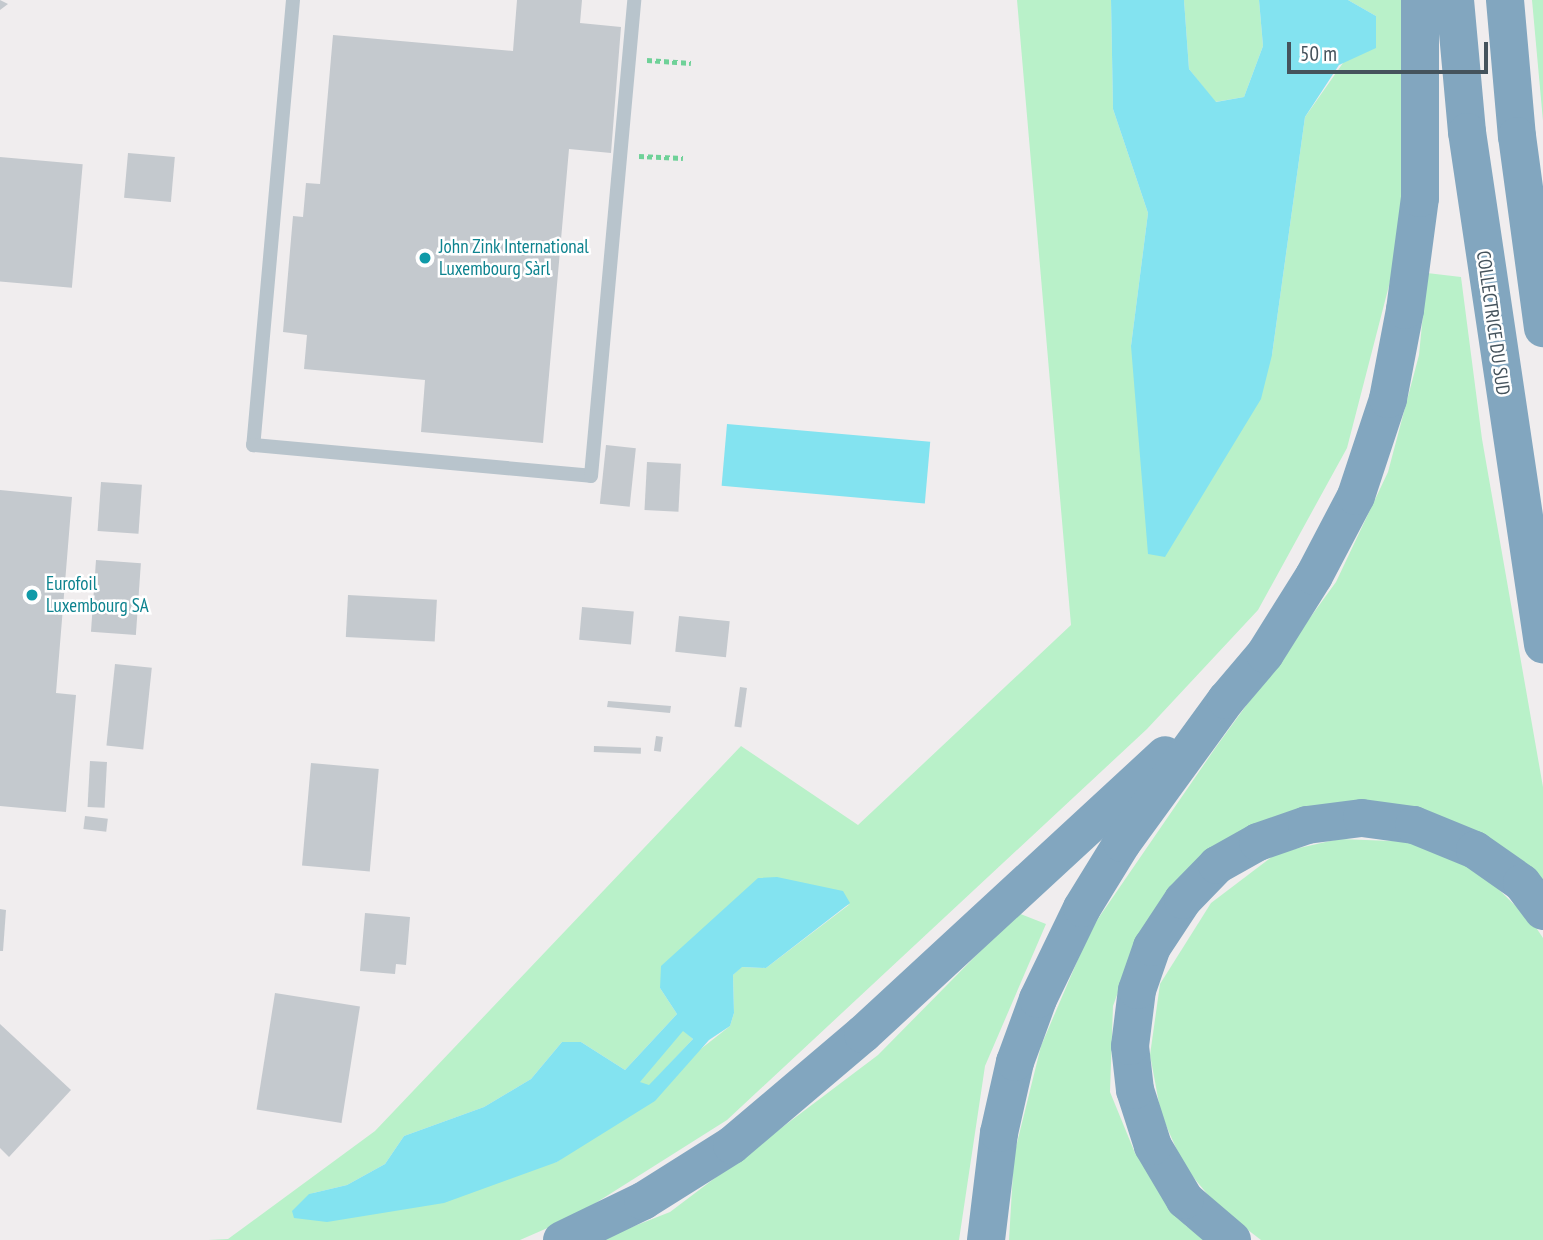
<!DOCTYPE html>
<html>
<head>
<meta charset="utf-8">
<style>
	body { margin:0 }
	#map { position:relative; width:1543px; height:1240px; overflow:hidden; background:#f0edee; font-family:"PT Sans Narrow",sans-serif }
	div>[style] { position:absolute }
	.green>* { inset:0; background:#b9f1c9 }
	.water>* { inset:0; background:#83e3f0; transform-origin:0 0 }
	.building>* { inset:0; background:#c4c9ce; transform-origin:0 0 }
	.path>* { height:4.5px; margin-top:-2.25px; transform-origin:0; background:repeating-linear-gradient(90deg,#6fd198 0 5px,transparent 0 8.5px) }
	.lane>* { height:14px; margin:-7px; padding:0 7px; transform-origin:7px; border-radius:7px; background:#b8c4cc }
	.highway>* { height:38px; margin:-19px; padding:0 19px; transform-origin:19px; border-radius:19px; background:#82a6bf }
	.dots>* { width:19px; height:19px; translate:-50% -50%; box-sizing:border-box; border:4px solid #fff; border-radius:50% }
	span { translate:-50% -50%; white-space:nowrap; text-align:center; line-height:1.15; -webkit-text-stroke:5px #fff; paint-order:stroke }
	.culture-label { font-size:19px; color:#0d838f }
	.left { translate:0 -50%; text-align:left }
	.street-label { font-size:19px; color:#45535c }
	.scale { position:absolute; left:1287px; top:42px; width:201px; height:32px; box-sizing:border-box; border:4px solid #45535c; border-top:0; padding-left:9px; font-size:21px; line-height:24px; white-space:nowrap; color:#45535c; -webkit-text-stroke:5px #fff; paint-order:stroke }
</style>
</head>
<body>
<div id="map">
	<div class="green">
		<i style="clip-path:polygon(evenodd,1017px 0,1111px 0,1113px 109px,1148px 213px,1131px 346px,1272px 355px,1305px 117px,1376px 16px,1348px 0,1406px 0,1402px 197px,1393px 270px,1347px 448px,1258px 610px,1147px 729px,727px 1120px,575px 1216px,520px 1240px,208px 1240px,228px 1239px,375px 1131px,741px 746px,858px 825px,1071px 625px,1017px 0,850px 904px,766px 968px,741px 967px,733px 975px,734px 1013px,730px 1026px,557px 1162px,309px 1194px,347px 1185px,385px 1164px,404px 1136px,484px 1107px,531px 1079px,562px 1042px,581px 1042px,625px 1070px,677px 1014px,660px 988px,850px 904px)"></i>
		<i style="clip-path:polygon(1184px 0,1259px 0,1263px 46px,1244px 97px,1215px 102px,1189px 69px)"></i>
		<i style="clip-path:polygon(1532px 0,1543px 0,1543px 121px)"></i>
		<i style="clip-path:polygon(1427px 273px,1461px 277px,1482px 439px,1543px 787px,1543px 889px,1334px 809px,1139px 935px,1113px 1006px,1110px 1092px,1135px 1153px,1186px 1226px,1210px 1240px,1009px 1240px,1014px 1155px,1041px 1046px,1091px 929px,1216px 747px,1336px 582px,1388px 472px,1419px 355px)"></i>
		<i style="clip-path:polygon(1339px 839px,1419px 842px,1480px 871px,1533px 923px,1543px 938px,1543px 1240px,1261px 1240px,1218px 1207px,1184px 1166px,1161px 1114px,1150px 1055px,1160px 984px,1211px 903px,1277px 853px)"></i>
		<i style="clip-path:polygon(1018px 913px,1046px 924px,985px 1066px,959px 1240px,599px 1240px,670px 1212px,878px 1055px)"></i>
		<i style="clip-path:polygon(683px 1030px,693px 1039px,649px 1086px,639px 1082px)"></i>
	</div>
	<div class="water">
		<i style="clip-path:polygon(1111px 0,1184px 0,1189px 69px,1216px 102px,1244px 97px,1263px 46px,1259px 0,1348px 0,1376px 16px,1376px 48px,1339px 65px,1305px 117px,1272px 355px,1261px 399px,1165px 557px,1148px 554px,1131px 346px,1148px 213px,1113px 109px)"></i>
		<i style="left:727px;top:424px;width:204px;height:62px;rotate:5deg"></i>
		<i style="clip-path:polygon(evenodd,777px 877px,843px 891px,850px 903px,766px 968px,742px 967px,733px 975px,734px 1013px,730px 1026px,709px 1040px,655px 1101px,557px 1162px,444px 1203px,327px 1222px,294px 1218px,292px 1211px,309px 1194px,347px 1185px,385px 1164px,404px 1136px,484px 1107px,531px 1079px,562px 1042px,581px 1042px,625px 1070px,677px 1014px,660px 988px,661px 966px,758px 878px,777px 877px,683px 1031px,693px 1039px,649px 1085px,640px 1082px,683px 1031px)"></i>
	</div>
	<div class="building">
		<i style="clip-path:polygon(0 0,8px 4px,0 10px)"></i>
		<i style="clip-path:polygon(517px 0,582px 0,580px 23px,621px 27px,611px 153px,569px 149px,543px 443px,421px 432px,425px 380px,304px 369px,307px 335px,283px 332px,293px 216px,303px 217px,306px 183px,320px 184px,333px 35px,513px 51px)"></i>
		<i style="left:128px;top:153px;width:47px;height:45px;rotate:5deg"></i>
		<i style="left:0;top:157px;width:83px;height:124px;rotate:5deg"></i>
		<i style="left:606px;top:445px;width:30px;height:59px;rotate:6deg"></i>
		<i style="left:647px;top:462px;width:34px;height:48px;rotate:3deg"></i>
		<i style="left:101px;top:482px;width:41px;height:49px;rotate:4deg"></i>
		<i style="clip-path:polygon(0 490px,72px 497px,56px 693px,76px 695px,66px 812px,0 806px)"></i>
		<i style="left:96px;top:560px;width:45px;height:72px;rotate:4deg"></i>
		<i style="left:348px;top:595px;width:89px;height:42px;rotate:3deg"></i>
		<i style="left:582px;top:607px;width:52px;height:33px;rotate:5deg"></i>
		<i style="left:679px;top:616px;width:51px;height:36px;rotate:6deg"></i>
		<i style="left:115px;top:664px;width:37px;height:82px;rotate:6deg"></i>
		<i style="left:740px;top:687px;width:7px;height:40px;rotate:8deg"></i>
		<i style="clip-path:polygon(608px 701px,671px 706px,670px 713px,607px 707px)"></i>
		<i style="left:656px;top:736px;width:7px;height:15px;rotate:8deg"></i>
		<i style="left:594px;top:746px;width:47px;height:6px;rotate:2deg"></i>
		<i style="left:90px;top:761px;width:17px;height:46px;rotate:3deg"></i>
		<i style="left:311px;top:763px;width:68px;height:103px;rotate:5deg"></i>
		<i style="left:85px;top:816px;width:23px;height:13px;rotate:7deg"></i>
		<i style="clip-path:polygon(0 909px,6px 910px,3px 951px,0 951px)"></i>
		<i style="clip-path:polygon(365px 913px,410px 917px,406px 965px,396px 964px,395px 974px,360px 971px)"></i>
		<i style="left:275px;top:993px;width:86px;height:118px;rotate:9deg"></i>
		<i style="clip-path:polygon(0 1024px,71px 1090px,9px 1157px,0 1148px)"></i>
	</div>
	<div class="path">
		<i style="left:647px;top:60px;width:44px;rotate:3.9deg"></i>
		<i style="left:639px;top:156px;width:44px;rotate:2.6deg"></i>
	</div>
	<div class="lane">
		<i style="left:293px;top:0;width:447px;rotate:95.1deg"></i>
		<i style="left:253px;top:445px;width:339px;rotate:5.2deg"></i>
		<i style="left:591px;top:476px;width:478px;rotate:-84.8deg"></i>
	</div>
	<div class="highway">
		<i style="left:1455px;top:0;width:133px;rotate:84.8deg"></i>
		<i style="left:1467px;top:132px;width:518px;rotate:81.56deg"></i>
		<i style="left:1505px;top:0;width:137px;rotate:85deg"></i>
		<i style="left:1517px;top:136px;width:194px;rotate:82.3deg"></i>
		<i style="left:562px;top:1240px;width:90px;rotate:-25.7deg"></i>
		<i style="left:643px;top:1201px;width:105px;rotate:-32.2deg"></i>
		<i style="left:732px;top:1145px;width:172px;rotate:-40.3deg"></i>
		<i style="left:863px;top:1034px;width:411px;rotate:-42.7deg"></i>
		<i style="left:986px;top:1240px;width:108px;rotate:-83.1deg"></i>
		<i style="left:999px;top:1133px;width:73px;rotate:-77.3deg"></i>
		<i style="left:1015px;top:1062px;width:67px;rotate:-69.9deg"></i>
		<i style="left:1038px;top:999px;width:101px;rotate:-64.2deg"></i>
		<i style="left:1082px;top:908px;width:76px;rotate:-58.4deg"></i>
		<i style="left:1122px;top:843px;width:177px;rotate:-54deg"></i>
		<i style="left:1226px;top:700px;width:60px;rotate:-49.7deg"></i>
		<i style="left:1265px;top:654px;width:92px;rotate:-57.9deg"></i>
		<i style="left:1314px;top:576px;width:90px;rotate:-62.3deg"></i>
		<i style="left:1356px;top:496px;width:102px;rotate:-71.7deg"></i>
		<i style="left:1388px;top:399px;width:91px;rotate:-79.2deg"></i>
		<i style="left:1405px;top:310px;width:113px;rotate:-82.4deg"></i>
		<i style="left:1420px;top:198px;width:198px;rotate:-90deg"></i>
		<i style="left:1232px;top:1240px;width:62px;rotate:-139.6deg"></i>
		<i style="left:1185px;top:1200px;width:63px;rotate:-120.7deg"></i>
		<i style="left:1153px;top:1146px;width:59px;rotate:-107.8deg"></i>
		<i style="left:1135px;top:1090px;width:44px;rotate:-96.5deg"></i>
		<i style="left:1130px;top:1046px;width:56px;rotate:-82.9deg"></i>
		<i style="left:1137px;top:990px;width:46px;rotate:-70.8deg"></i>
		<i style="left:1152px;top:947px;width:56px;rotate:-56.6deg"></i>
		<i style="left:1183px;top:900px;width:49px;rotate:-45.8deg"></i>
		<i style="left:1217px;top:865px;width:47px;rotate:-29.3deg"></i>
		<i style="left:1258px;top:842px;width:52px;rotate:-19.1deg"></i>
		<i style="left:1307px;top:825px;width:55px;rotate:-7.3deg"></i>
		<i style="left:1362px;top:818px;width:52px;rotate:7.7deg"></i>
		<i style="left:1414px;top:825px;width:66px;rotate:22.3deg"></i>
		<i style="left:1475px;top:850px;width:57px;rotate:35.1deg"></i>
		<i style="left:1522px;top:883px;width:35px;rotate:53deg"></i>
	</div>
	<div class="dots">
		<i style="left:425px;top:258px;background:#0f9aa8"></i>
		<i style="left:32px;top:595px;background:#0f9aa8"></i>
	</div>
	<div class="culture-label">
		<span class="left" style="left:439px;top:258px">John Zink International<br>Luxembourg Sàrl</span>
		<span class="left" style="left:46px;top:595px">Eurofoil<br>Luxembourg SA</span>
	</div>
	<div class="street-label">
		<span style="left:1493px;top:323px;rotate:82deg">COLLECTRICE DU SUD</span>
	</div>
	<div class="scale">50 m</div>
</div>
</body>
</html>
